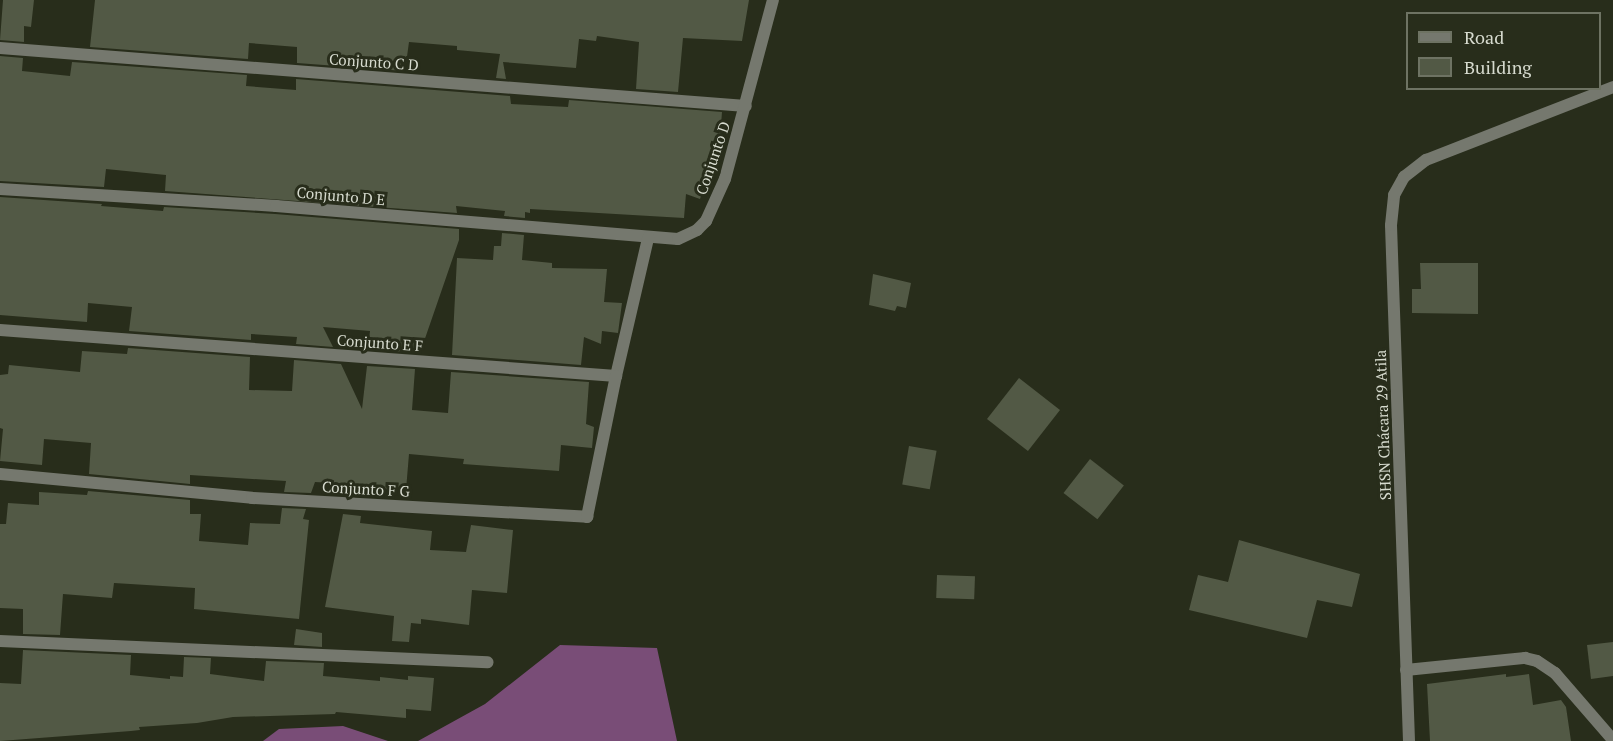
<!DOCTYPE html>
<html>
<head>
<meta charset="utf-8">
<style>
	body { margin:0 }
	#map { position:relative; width:1613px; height:741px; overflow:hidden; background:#282d1b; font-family:"PT Serif",serif }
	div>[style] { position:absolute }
	.forest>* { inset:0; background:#794d77 }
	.building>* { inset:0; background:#525945; transform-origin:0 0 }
	.minor>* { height:12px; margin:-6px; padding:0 6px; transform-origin:6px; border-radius:6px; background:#75786e }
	span { translate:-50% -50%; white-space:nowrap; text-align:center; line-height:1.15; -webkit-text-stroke:6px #282d1b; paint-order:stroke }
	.street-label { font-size:15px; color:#d7dbcf }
	.legend { position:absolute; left:1406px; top:12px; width:195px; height:78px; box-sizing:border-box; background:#282d1b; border:2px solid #6e7363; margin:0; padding:8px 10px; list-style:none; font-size:18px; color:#d7dbcf }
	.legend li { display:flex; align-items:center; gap:12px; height:30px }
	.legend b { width:30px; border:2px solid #6e7363 }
</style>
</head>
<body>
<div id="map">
	<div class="forest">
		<i style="clip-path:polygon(560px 645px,657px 648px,677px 741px,418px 741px,485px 704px)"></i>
		<i style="clip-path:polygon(343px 726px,388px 741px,263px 741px,279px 729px)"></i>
	</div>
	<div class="building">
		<i style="clip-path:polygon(3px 0,34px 0,31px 27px,24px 26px,24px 42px,0 40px)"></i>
		<i style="clip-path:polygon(95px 0,749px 0,742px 41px,683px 38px,678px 92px,636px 89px,639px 42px,597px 36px,596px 41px,579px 39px,576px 68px,503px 62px,506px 79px,496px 78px,500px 54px,457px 50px,457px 46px,409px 42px,405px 71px,297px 63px,297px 47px,249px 43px,248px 59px,90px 47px)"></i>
		<i style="clip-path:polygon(0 56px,23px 58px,22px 71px,70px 76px,72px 62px,247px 75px,246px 86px,296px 90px,296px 79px,510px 96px,511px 104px,568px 107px,569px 100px,722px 112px,720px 138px,700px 199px,686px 194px,684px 218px,530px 209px,530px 213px,525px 212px,525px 218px,504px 216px,505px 211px,456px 206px,457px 213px,165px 191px,166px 175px,106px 169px,104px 187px,0 181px)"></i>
		<i style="clip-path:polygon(0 197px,102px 204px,101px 206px,163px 211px,164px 207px,275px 214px,459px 229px,459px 240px,420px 353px,368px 349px,370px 331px,323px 327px,333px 347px,296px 344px,297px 337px,251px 334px,251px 340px,129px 331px,132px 307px,88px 303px,87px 322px,0 315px)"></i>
		<i style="clip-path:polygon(502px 233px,524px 235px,522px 260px,552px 263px,552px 268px,607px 269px,604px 302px,622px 303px,618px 333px,602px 331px,601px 344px,584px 337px,581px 365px,452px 355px,457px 258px,493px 260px,494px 246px,501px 246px)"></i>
		<i style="clip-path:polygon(1420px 263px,1478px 263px,1478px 314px,1412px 313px,1412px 289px,1421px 289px)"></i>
		<i style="clip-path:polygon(873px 274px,911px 283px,906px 308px,897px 306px,895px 311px,869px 305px)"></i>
		<i style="clip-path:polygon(128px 348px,250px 357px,249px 390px,292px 391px,294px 360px,341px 364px,362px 409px,367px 366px,415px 369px,412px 410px,448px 413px,451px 372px,589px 382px,586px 424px,594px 427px,592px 448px,561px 445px,559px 471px,463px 464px,464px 459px,409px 454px,406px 490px,348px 488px,349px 484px,315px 482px,311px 493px,284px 492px,286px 481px,190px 475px,190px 484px,89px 474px,91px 443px,44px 439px,42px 465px,0 461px,3px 429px,0 428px,0 375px,8px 374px,9px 365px,80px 372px,82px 351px,127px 354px)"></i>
		<i style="left:1019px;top:378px;width:52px;height:52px;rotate:38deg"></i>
		<i style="left:909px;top:446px;width:28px;height:39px;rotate:10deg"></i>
		<i style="left:1090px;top:459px;width:43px;height:43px;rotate:38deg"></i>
		<i style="clip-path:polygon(88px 491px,190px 500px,190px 514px,201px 514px,199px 541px,248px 545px,250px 523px,280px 524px,282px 508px,306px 509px,303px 519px,309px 520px,299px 619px,194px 609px,195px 588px,114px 583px,112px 598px,63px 594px,60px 635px,23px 634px,23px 609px,0 608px,0 524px,6px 524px,8px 503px,39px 505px,39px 492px,87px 495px)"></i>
		<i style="clip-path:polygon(343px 514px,361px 516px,360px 523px,432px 531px,430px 550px,466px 552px,471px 525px,513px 530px,507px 593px,472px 590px,469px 625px,421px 619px,421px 624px,411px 623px,409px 642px,392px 641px,394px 616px,325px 607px)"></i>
		<i style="clip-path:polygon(1239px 540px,1360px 574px,1352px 607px,1317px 600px,1307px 638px,1189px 610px,1198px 575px,1228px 582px)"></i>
		<i style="left:937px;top:575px;width:38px;height:23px;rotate:2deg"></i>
		<i style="clip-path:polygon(296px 629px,322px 633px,322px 647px,294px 645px)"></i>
		<i style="clip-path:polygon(1613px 642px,1613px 676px,1591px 679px,1587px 645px)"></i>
		<i style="clip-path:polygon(23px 650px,131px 655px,130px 675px,170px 679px,170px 676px,183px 677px,184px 657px,211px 658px,210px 674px,264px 681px,266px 661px,324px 663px,323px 676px,380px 681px,380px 677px,408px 680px,408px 676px,434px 678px,431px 711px,406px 709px,406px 718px,336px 712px,335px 714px,233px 717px,197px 723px,139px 727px,140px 730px,131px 731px,0 741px,0 683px,21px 684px)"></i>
		<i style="clip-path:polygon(1506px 674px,1506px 677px,1529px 674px,1533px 705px,1561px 700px,1566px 707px,1571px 741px,1430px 741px,1427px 684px)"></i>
	</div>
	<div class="minor">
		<i style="left:0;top:48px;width:748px;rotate:4.45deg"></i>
		<i style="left:0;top:189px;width:277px;rotate:3.5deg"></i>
		<i style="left:276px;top:206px;width:403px;rotate:4.7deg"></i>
		<i style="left:678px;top:239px;width:21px;rotate:-25deg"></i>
		<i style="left:697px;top:230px;width:13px;rotate:-45deg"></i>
		<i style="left:706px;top:221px;width:46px;rotate:-65.7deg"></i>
		<i style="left:725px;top:179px;width:185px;rotate:-75deg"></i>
		<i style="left:0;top:330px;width:618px;rotate:4.27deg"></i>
		<i style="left:616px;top:376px;width:142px;rotate:-76.9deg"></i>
		<i style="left:0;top:474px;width:253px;rotate:5.4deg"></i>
		<i style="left:252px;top:498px;width:336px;rotate:3.2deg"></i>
		<i style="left:587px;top:517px;width:144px;rotate:-78.4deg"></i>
		<i style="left:0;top:641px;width:488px;rotate:2.5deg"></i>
		<i style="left:1406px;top:670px;width:120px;rotate:-5.8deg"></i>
		<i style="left:1525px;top:658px;width:12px;rotate:14deg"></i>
		<i style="left:1537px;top:661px;width:22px;rotate:34deg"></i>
		<i style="left:1555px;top:673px;width:89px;rotate:49.1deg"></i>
		<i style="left:1409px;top:741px;width:516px;rotate:-92deg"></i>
		<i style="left:1391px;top:225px;width:30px;rotate:-84deg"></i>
		<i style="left:1394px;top:195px;width:21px;rotate:-61deg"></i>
		<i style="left:1404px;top:177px;width:28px;rotate:-38deg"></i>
		<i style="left:1426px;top:160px;width:201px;rotate:-21.3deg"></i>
	</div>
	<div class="street-label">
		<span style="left:374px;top:62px;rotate:4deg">Conjunto C D</span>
		<span style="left:713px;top:158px;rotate:-71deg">Conjunto D</span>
		<span style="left:341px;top:196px;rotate:5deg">Conjunto D E</span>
		<span style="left:380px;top:343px;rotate:4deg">Conjunto E F</span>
		<span style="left:1383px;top:425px;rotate:-92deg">SHSN Chácara 29 Atila</span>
		<span style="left:366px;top:489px;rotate:3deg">Conjunto F G</span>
	</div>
	<ul class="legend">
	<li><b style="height:8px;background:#75786e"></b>Road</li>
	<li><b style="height:16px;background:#525945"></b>Building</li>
	</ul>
</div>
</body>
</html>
